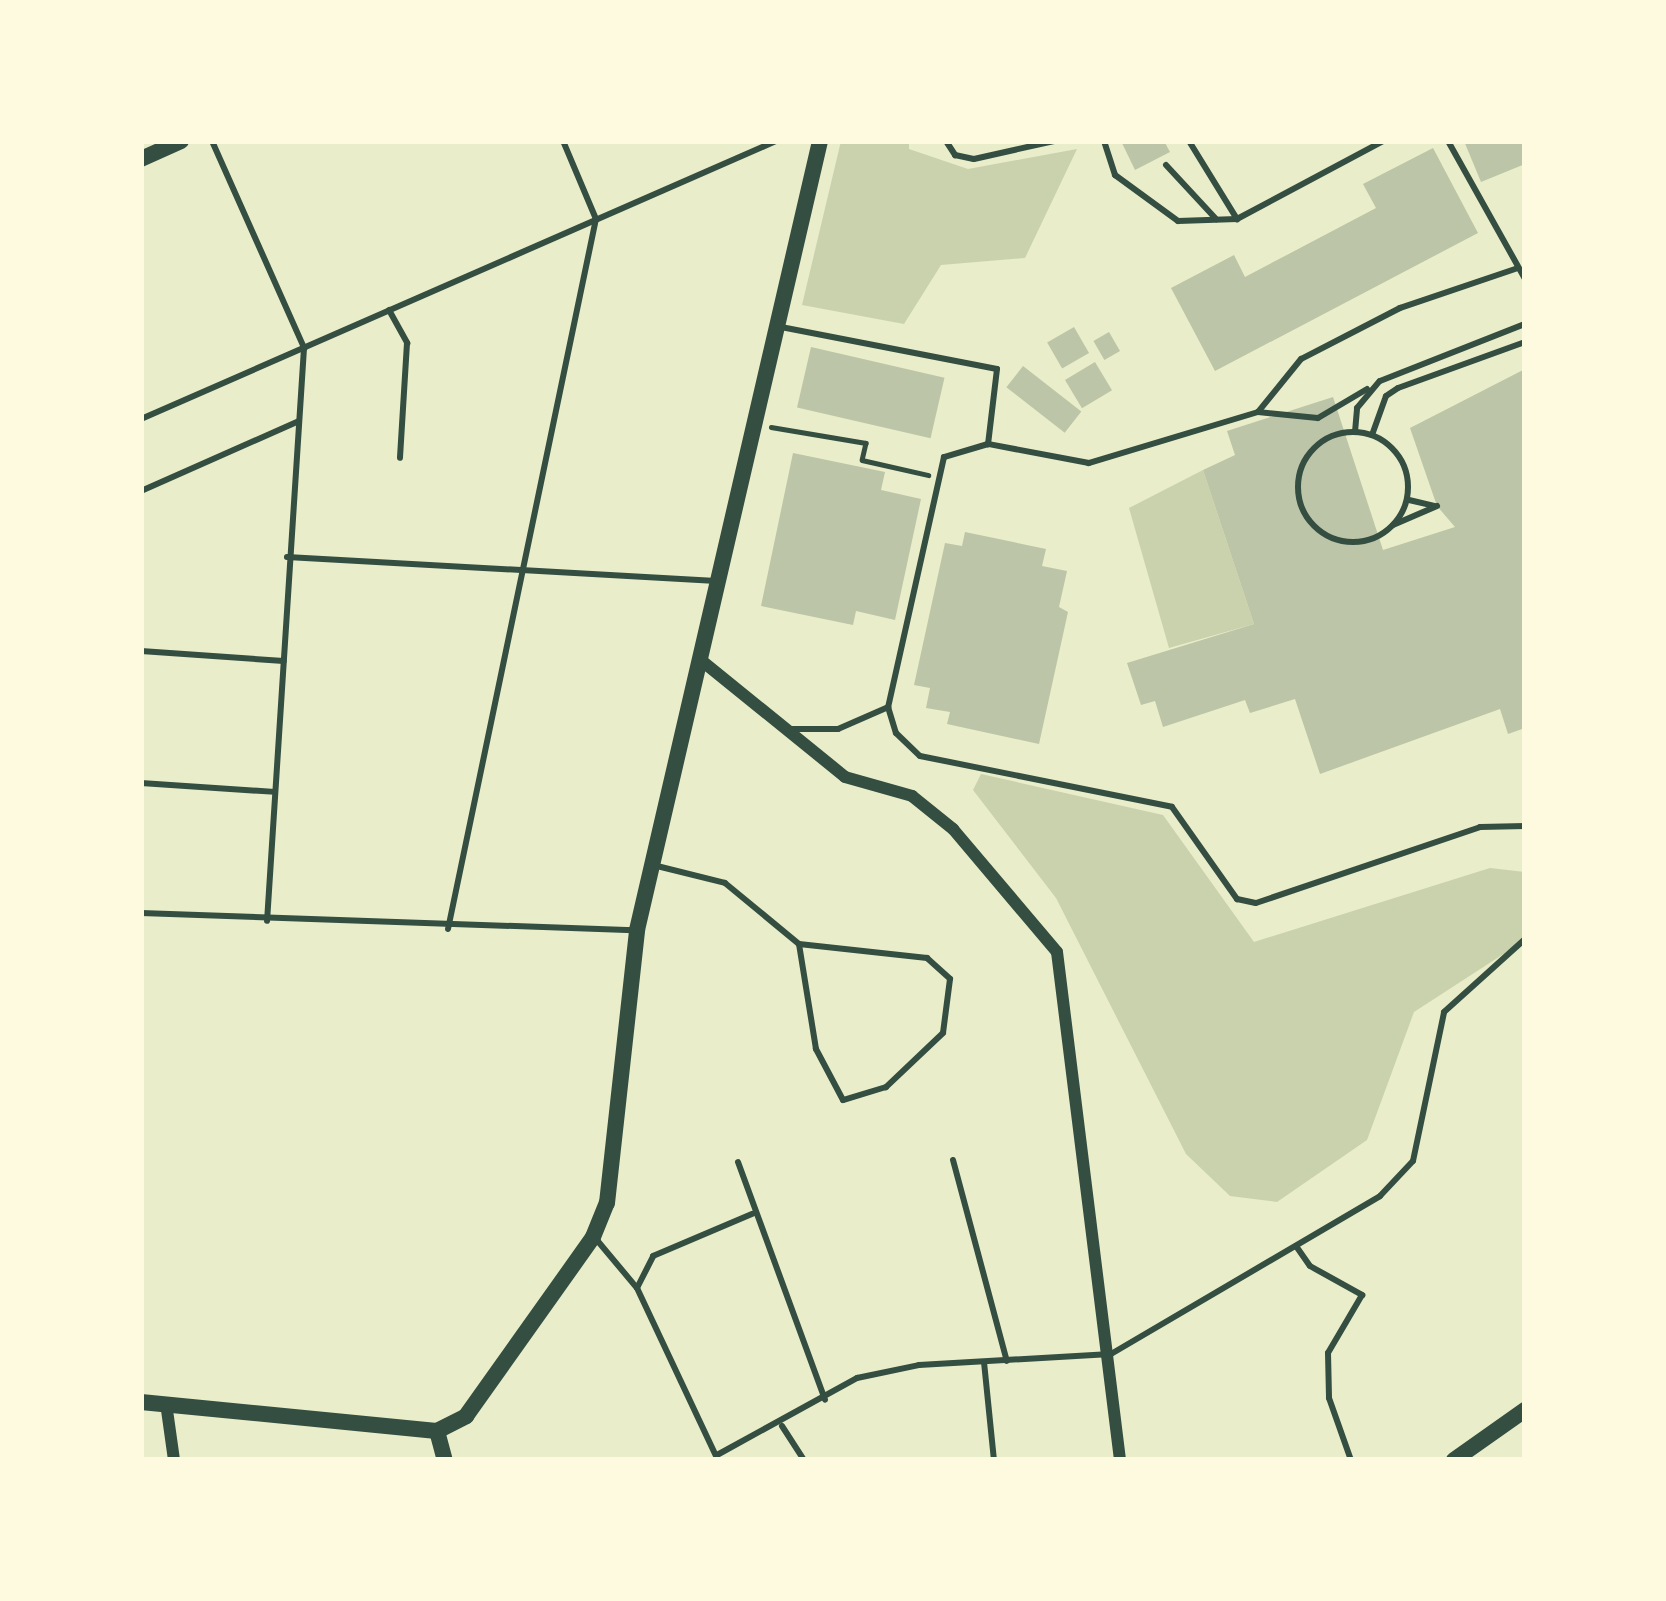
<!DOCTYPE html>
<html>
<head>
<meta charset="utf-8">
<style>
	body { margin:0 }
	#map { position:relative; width:1666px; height:1601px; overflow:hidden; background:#e9edc9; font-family:Quicksand,sans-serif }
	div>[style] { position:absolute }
	.green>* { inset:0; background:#cad2ad }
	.building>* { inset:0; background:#bcc5a7; transform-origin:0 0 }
	.path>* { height:4.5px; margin:-2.25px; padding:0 2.25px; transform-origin:2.25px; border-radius:2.25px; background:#344e41 }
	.service>* { height:6px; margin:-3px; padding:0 3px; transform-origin:3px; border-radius:3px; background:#344e41 }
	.service>.ring { margin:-3px; padding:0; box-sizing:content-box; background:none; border:6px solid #344e41; border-radius:50% }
	.minor>* { height:12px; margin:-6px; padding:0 6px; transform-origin:6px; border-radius:6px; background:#344e41 }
	.tertiary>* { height:16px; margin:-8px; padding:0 8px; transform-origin:8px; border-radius:8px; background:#344e41 }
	span { translate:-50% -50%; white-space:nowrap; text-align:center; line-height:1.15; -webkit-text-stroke:10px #fefae0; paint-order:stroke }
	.frame { position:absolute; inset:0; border:144px solid #fefae0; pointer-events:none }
</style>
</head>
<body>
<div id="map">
	<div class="green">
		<i style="clip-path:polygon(841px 141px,909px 141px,909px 149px,968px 169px,1077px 149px,1025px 258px,941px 265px,904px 324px,802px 305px)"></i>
		<i style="clip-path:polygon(1203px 470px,1254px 624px,1169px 648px,1129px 508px)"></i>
		<i style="clip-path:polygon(981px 774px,1163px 815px,1254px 942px,1490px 868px,1525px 872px,1525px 940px,1414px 1012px,1367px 1140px,1277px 1202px,1230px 1196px,1186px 1154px,1056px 898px,973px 790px)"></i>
	</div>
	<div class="building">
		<i style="clip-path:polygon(1121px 141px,1164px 141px,1170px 152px,1135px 170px)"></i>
		<i style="clip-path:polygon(1464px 141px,1525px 141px,1525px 164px,1481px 182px)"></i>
		<i style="clip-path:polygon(1433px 148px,1478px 233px,1215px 371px,1171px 288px,1234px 255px,1245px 277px,1376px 208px,1363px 184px)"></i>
		<i style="left:1074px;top:327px;width:30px;height:31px;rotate:60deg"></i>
		<i style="left:1109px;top:332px;width:22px;height:18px;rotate:60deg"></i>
		<i style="left:811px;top:347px;width:137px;height:62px;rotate:13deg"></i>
		<i style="left:1095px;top:362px;width:33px;height:35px;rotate:59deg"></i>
		<i style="left:1023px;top:366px;width:74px;height:27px;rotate:38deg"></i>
		<i style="clip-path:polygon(1525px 369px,1525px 728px,1508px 734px,1500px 709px,1320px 774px,1295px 699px,1250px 713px,1245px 700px,1163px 727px,1155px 701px,1141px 705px,1127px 663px,1254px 624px,1203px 470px,1235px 455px,1227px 431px,1333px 397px,1383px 550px,1455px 527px,1437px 506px,1410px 428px)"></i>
		<i style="clip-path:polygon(793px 453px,885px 472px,881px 490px,921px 499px,895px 620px,856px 611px,853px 625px,761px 606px)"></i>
		<i style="clip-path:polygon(965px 532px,1046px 549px,1042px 566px,1067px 571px,1059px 607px,1068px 612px,1039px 744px,947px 724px,950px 712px,926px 708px,930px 688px,914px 685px,945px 543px,962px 546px)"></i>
	</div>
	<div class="path">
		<i style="left:771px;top:427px;width:96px;rotate:9.6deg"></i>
		<i style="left:866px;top:443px;width:17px;rotate:103deg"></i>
		<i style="left:862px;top:460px;width:68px;rotate:12.8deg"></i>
	</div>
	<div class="service">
		<i style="left:212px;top:141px;width:227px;rotate:66deg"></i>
		<i style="left:304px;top:348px;width:574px;rotate:93.69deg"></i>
		<i style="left:946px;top:141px;width:17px;rotate:57deg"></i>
		<i style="left:955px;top:155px;width:19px;rotate:12deg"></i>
		<i style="left:974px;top:159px;width:82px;rotate:-12.7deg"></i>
		<i style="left:1104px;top:141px;width:36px;rotate:72deg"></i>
		<i style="left:1115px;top:175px;width:78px;rotate:36.1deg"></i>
		<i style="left:1178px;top:221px;width:59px;rotate:-1.9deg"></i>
		<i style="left:1237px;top:219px;width:166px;rotate:-28.1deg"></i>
		<i style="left:1189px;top:141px;width:92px;rotate:58.4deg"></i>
		<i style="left:1448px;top:141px;width:158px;rotate:60.8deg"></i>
		<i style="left:1166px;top:165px;width:74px;rotate:47.2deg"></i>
		<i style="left:1518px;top:268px;width:125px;rotate:161.3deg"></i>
		<i style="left:1400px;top:308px;width:111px;rotate:152.7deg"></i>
		<i style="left:1301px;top:359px;width:68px;rotate:129.1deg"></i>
		<i style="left:1258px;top:412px;width:177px;rotate:163.2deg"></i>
		<i style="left:1089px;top:463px;width:103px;rotate:-169.3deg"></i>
		<i style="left:988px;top:444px;width:46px;rotate:163.5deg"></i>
		<i style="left:944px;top:457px;width:256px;rotate:102.6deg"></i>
		<i style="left:888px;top:707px;width:27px;rotate:73deg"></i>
		<i style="left:896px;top:733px;width:33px;rotate:44deg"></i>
		<i style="left:920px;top:756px;width:257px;rotate:11.4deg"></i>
		<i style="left:1172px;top:807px;width:113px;rotate:54.8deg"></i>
		<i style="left:1237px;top:899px;width:19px;rotate:12deg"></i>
		<i style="left:1256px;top:903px;width:237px;rotate:-18.7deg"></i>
		<i style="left:1480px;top:827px;width:45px;rotate:-1.3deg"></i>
		<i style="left:389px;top:310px;width:38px;rotate:61deg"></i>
		<i style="left:407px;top:343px;width:115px;rotate:93.5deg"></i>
		<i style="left:781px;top:327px;width:220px;rotate:11deg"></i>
		<i style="left:997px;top:369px;width:76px;rotate:96.8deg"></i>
		<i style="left:1258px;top:412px;width:60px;rotate:5.7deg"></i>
		<i style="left:1318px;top:418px;width:57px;rotate:-30.6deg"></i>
		<i style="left:141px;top:419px;width:693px;rotate:-23.64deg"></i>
		<i class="ring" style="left:1298px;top:432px;width:104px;height:104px"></i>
		<i style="left:1355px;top:432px;width:24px;rotate:-85deg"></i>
		<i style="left:1357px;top:408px;width:35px;rotate:-50deg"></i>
		<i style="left:1380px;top:381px;width:156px;rotate:-21.5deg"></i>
		<i style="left:1372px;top:435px;width:41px;rotate:-70.3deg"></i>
		<i style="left:1386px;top:396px;width:14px;rotate:-34deg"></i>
		<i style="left:1398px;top:388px;width:135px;rotate:-19.9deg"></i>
		<i style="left:141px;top:491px;width:171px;rotate:-23.9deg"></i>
		<i style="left:1409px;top:500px;width:26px;rotate:13deg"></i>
		<i style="left:1393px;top:525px;width:48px;rotate:-23.4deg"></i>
		<i style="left:287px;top:557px;width:430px;rotate:3.2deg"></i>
		<i style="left:141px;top:651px;width:143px;rotate:4deg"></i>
		<i style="left:792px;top:729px;width:46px"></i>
		<i style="left:838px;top:729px;width:55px;rotate:-23.7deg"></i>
		<i style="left:141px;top:783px;width:134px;rotate:3.8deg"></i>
		<i style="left:657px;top:866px;width:70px;rotate:14deg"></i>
		<i style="left:725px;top:883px;width:96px;rotate:39.5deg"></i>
		<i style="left:799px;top:944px;width:129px;rotate:6.2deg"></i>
		<i style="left:927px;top:958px;width:31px;rotate:42deg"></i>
		<i style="left:950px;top:979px;width:54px;rotate:97.4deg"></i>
		<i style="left:943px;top:1033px;width:79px;rotate:136.5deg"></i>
		<i style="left:886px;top:1087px;width:45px;rotate:163.2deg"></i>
		<i style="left:843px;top:1100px;width:58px;rotate:-117.9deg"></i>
		<i style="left:816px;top:1049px;width:106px;rotate:-99.2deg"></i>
		<i style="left:141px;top:913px;width:493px;rotate:2deg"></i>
		<i style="left:448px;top:929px;width:725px;rotate:-78.23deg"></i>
		<i style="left:596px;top:219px;width:85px;rotate:-112.9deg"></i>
		<i style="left:953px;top:1160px;width:208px;rotate:75deg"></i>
		<i style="left:738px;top:1162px;width:253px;rotate:69.9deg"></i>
		<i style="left:596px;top:1239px;width:64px;rotate:50.1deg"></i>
		<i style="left:637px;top:1288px;width:190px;rotate:64.8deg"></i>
		<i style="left:1296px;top:1246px;width:24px;rotate:55deg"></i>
		<i style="left:1310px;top:1266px;width:60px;rotate:29.1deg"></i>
		<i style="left:1362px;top:1295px;width:67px;rotate:120.4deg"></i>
		<i style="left:1328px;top:1353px;width:45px;rotate:88.7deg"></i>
		<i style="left:1329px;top:1398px;width:66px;rotate:70.5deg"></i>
		<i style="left:637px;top:1288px;width:36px;rotate:-63deg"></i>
		<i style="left:653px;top:1256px;width:108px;rotate:-23deg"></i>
		<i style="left:984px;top:1362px;width:99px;rotate:84.2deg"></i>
		<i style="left:782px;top:1426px;width:40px;rotate:57.1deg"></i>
		<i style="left:717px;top:1455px;width:160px;rotate:-28.8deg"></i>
		<i style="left:857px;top:1378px;width:63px;rotate:-11.8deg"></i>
		<i style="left:919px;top:1365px;width:192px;rotate:-3.3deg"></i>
		<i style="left:1111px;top:1354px;width:312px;rotate:-30.4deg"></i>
		<i style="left:1380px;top:1196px;width:48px;rotate:-46.7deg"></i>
		<i style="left:1413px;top:1161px;width:152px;rotate:-78.2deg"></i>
		<i style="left:1444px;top:1012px;width:109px;rotate:-42deg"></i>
	</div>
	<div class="minor">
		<i style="left:702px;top:661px;width:184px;rotate:39deg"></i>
		<i style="left:845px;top:777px;width:70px;rotate:15.8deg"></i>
		<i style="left:912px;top:796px;width:53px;rotate:38.8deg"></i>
		<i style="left:953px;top:829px;width:161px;rotate:49.8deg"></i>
		<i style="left:1057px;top:952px;width:512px;rotate:82.93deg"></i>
		<i style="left:166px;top:1403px;width:58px;rotate:82deg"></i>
	</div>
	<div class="tertiary">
		<i style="left:141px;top:159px;width:44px;rotate:-24.2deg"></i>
		<i style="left:141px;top:1402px;width:297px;rotate:5.6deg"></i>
		<i style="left:437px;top:1431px;width:33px;rotate:-27deg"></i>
		<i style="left:466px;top:1416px;width:219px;rotate:-54.6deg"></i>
		<i style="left:593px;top:1237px;width:37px;rotate:-68deg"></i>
		<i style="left:607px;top:1203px;width:275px;rotate:-83.7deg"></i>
		<i style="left:637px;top:930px;width:810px;rotate:-76.94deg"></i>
		<i style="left:437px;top:1431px;width:30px;rotate:75deg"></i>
		<i style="left:1454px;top:1460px;width:87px;rotate:-35.2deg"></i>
	</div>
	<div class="frame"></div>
</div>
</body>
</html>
